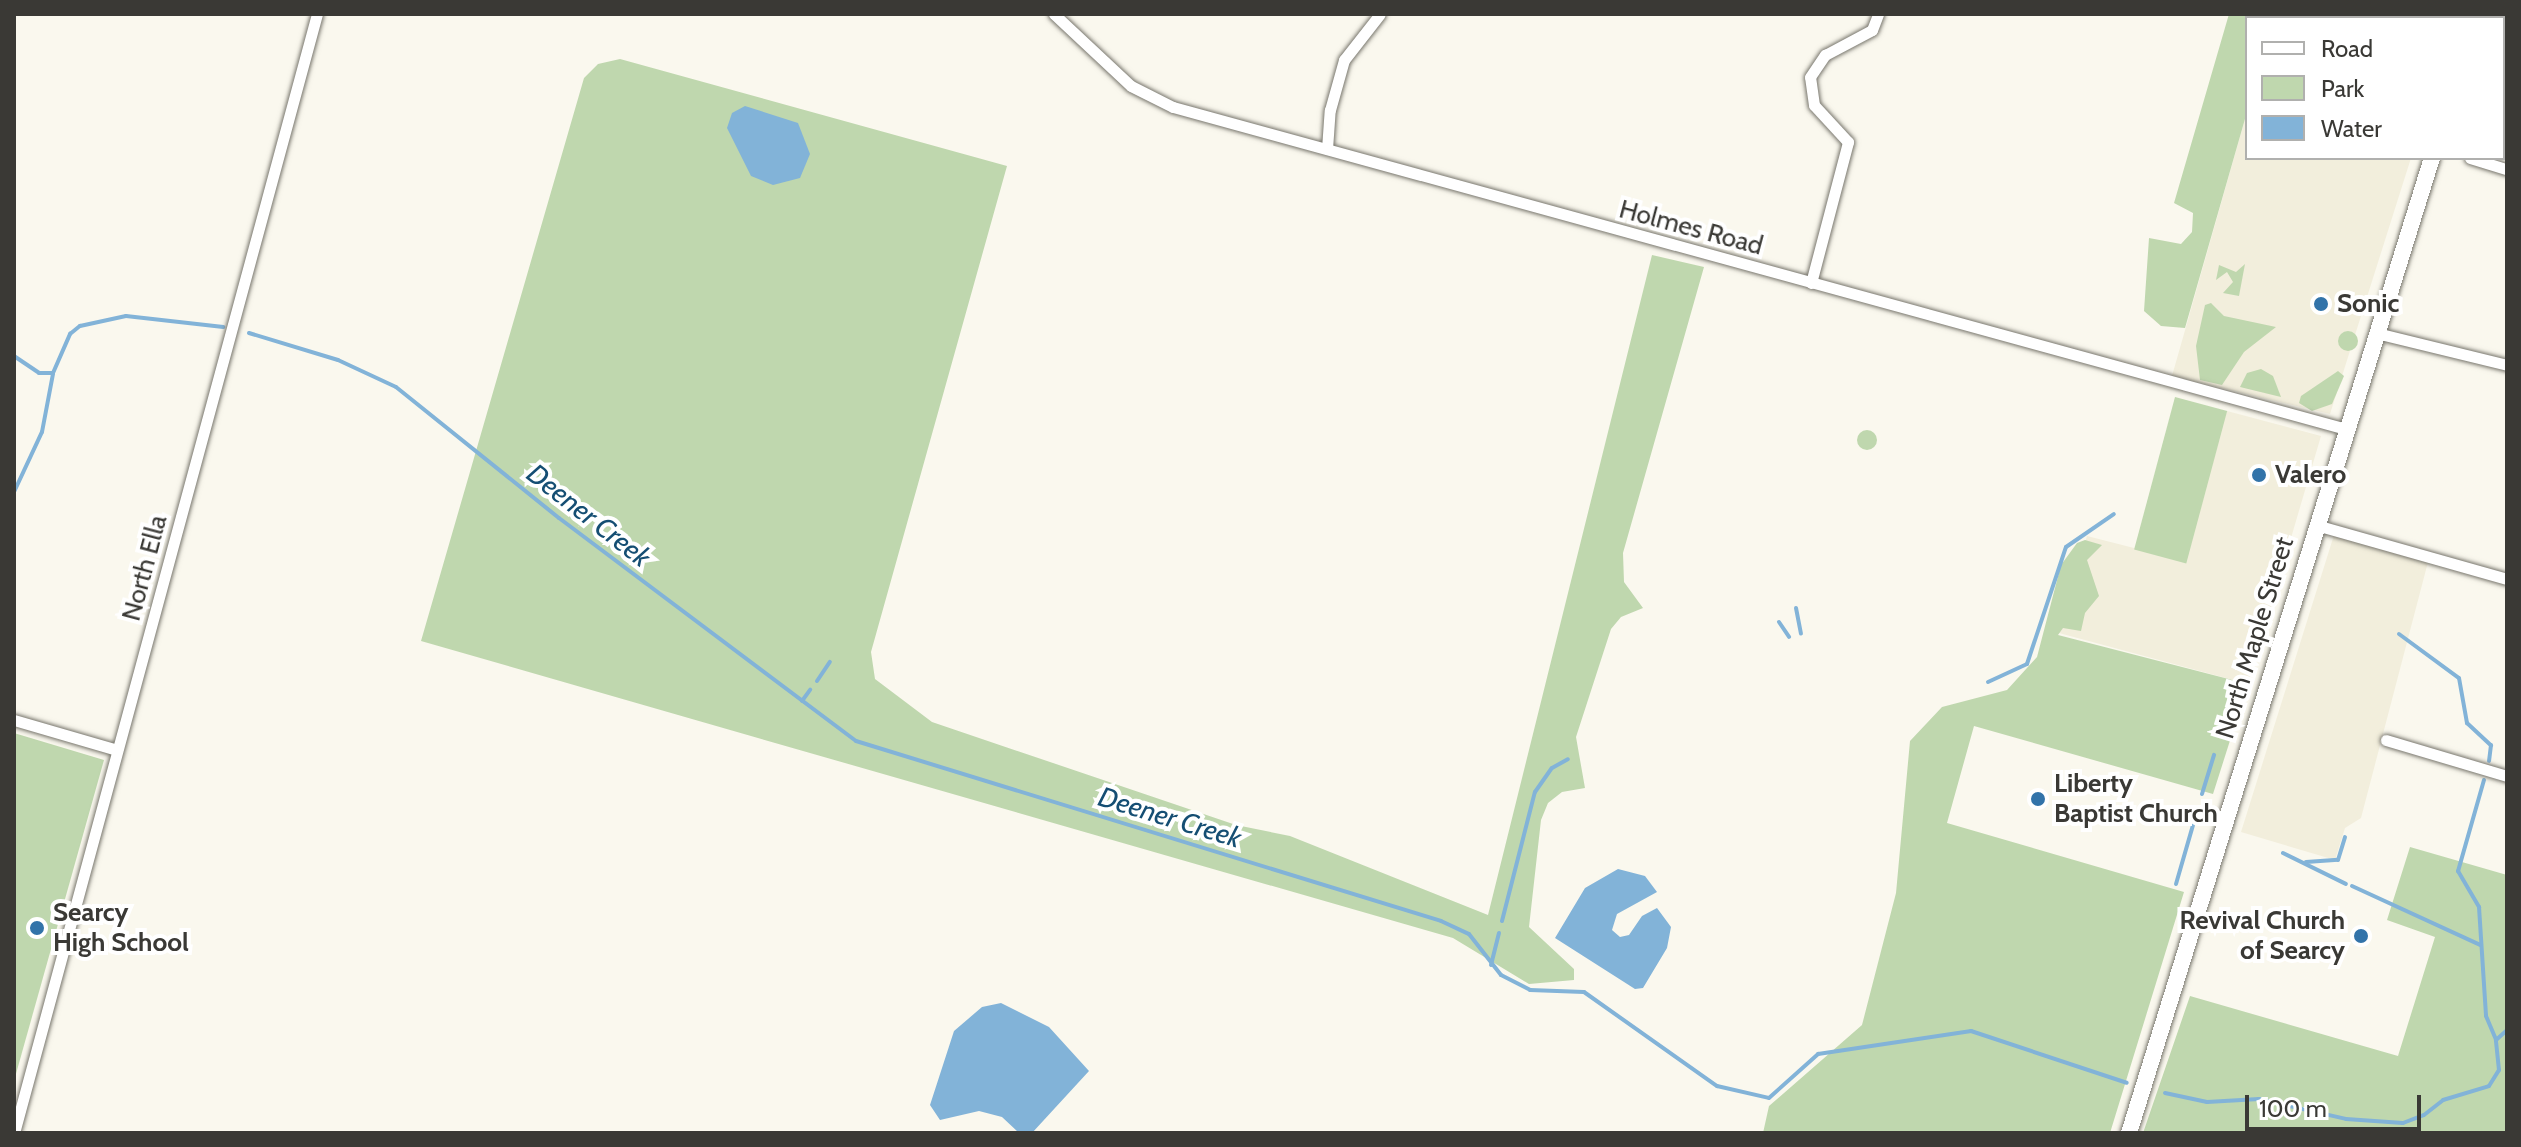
<!DOCTYPE html>
<html>
<head>
<meta charset="utf-8">
<style>
	body { margin:0 }
	#map { position:relative; width:2521px; height:1147px; overflow:hidden; background:#faf8ee; font-family:Cabin,sans-serif }
	div>[style] { position:absolute }
	.built>* { inset:0; background:#f2eedc }
	.green>* { inset:0; background:#bfd7ae; transform-origin:0 0 }
	.round { border-radius:50% }
	.water>* { inset:0; background:#82b3d8 }
	.stream>* { height:4px; margin:-2px; padding:0 2px; transform-origin:2px; border-radius:2px; background:#82b3d8 }
	.roads { filter:drop-shadow(0 0 2px #78766d) drop-shadow(0 0 2px #78766d) }
	.street>* { height:11px; margin:-5.5px; padding:0 5.5px; transform-origin:5.5px; border-radius:5.5px; background:#fff }
	.secondary>* { height:16px; margin:-8px; padding:0 8px; transform-origin:8px; border-radius:8px; background:#fff }
	.dots>* { width:22px; height:22px; translate:-50% -50%; box-sizing:border-box; border:4px solid #fff; border-radius:50% }
	span { translate:-50% -50%; white-space:nowrap; text-align:center; line-height:1.15; -webkit-text-stroke:8px #fff; paint-order:stroke }
	.street-label { font-size:26px; color:#3a3935 }
	.poi-label { font-size:26px; color:#3a3935; font-weight:700 }
	.left { translate:0 -50%; text-align:left }
	.right { translate:-100% -50%; text-align:right }
	.water-label { font-size:28px; color:#154e73; font-style:italic }
	.frame { position:absolute; inset:0; border:16px solid #3a3935; pointer-events:none }
	.legend { position:absolute; left:2245px; top:16px; width:260px; height:144px; box-sizing:border-box; background:#fff; border:2px solid #b0b0ae; margin:0; padding:10px 14px; list-style:none; font-size:24px; color:#3a3935 }
	.legend li { display:flex; align-items:center; gap:16px; height:40px }
	.legend b { width:40px; border:2px solid #b0b0ae }
	.scale { position:absolute; left:2245px; top:1095px; width:176px; height:36px; box-sizing:border-box; border:4px solid #3a3935; border-top:0; padding-left:10px; font-size:24px; line-height:28px; white-space:nowrap; color:#3a3935; -webkit-text-stroke:6px #fff; paint-order:stroke }
</style>
</head>
<body>
<div id="map">
	<div class="built">
		<i style="clip-path:polygon(2275px 14px,2453px 14px,2274px 18px)"></i>
		<i style="clip-path:polygon(2247px 112px,2247px 158px,2411px 158px,2330px 414px,2172px 376px)"></i>
		<i style="clip-path:polygon(2227px 411px,2321px 436px,2248px 684px,2059px 633px,2087px 536px,2181px 560px)"></i>
		<i style="clip-path:polygon(2334px 535px,2428px 562px,2361px 818px,2345px 828px,2335px 860px,2241px 832px)"></i>
	</div>
	<div class="green">
		<i style="clip-path:polygon(2229px 14px,2275px 14px,2247px 18px,2247px 112px,2185px 328px,2161px 326px,2144px 311px,2149px 238px,2181px 244px,2192px 232px,2193px 213px,2174px 203px)"></i>
		<i style="clip-path:polygon(620px 59px,1007px 166px,871px 652px,875px 679px,932px 722px,1236px 825px,1290px 836px,1488px 915px,1652px 255px,1704px 267px,1623px 553px,1624px 582px,1643px 608px,1621px 617px,1611px 629px,1576px 737px,1585px 788px,1562px 792px,1548px 803px,1541px 820px,1529px 927px,1574px 969px,1574px 980px,1529px 984px,1453px 938px,421px 641px,584px 78px,598px 64px)"></i>
		<i style="clip-path:polygon(2245px 264px,2239px 296px,2223px 293px,2233px 282px,2227px 272px,2216px 280px,2219px 265px,2236px 272px)"></i>
		<i style="clip-path:polygon(2211px 303px,2224px 316px,2276px 327px,2244px 352px,2222px 385px,2200px 380px,2196px 346px,2205px 305px)"></i>
		<i class="round" style="left:2338px;top:331px;width:20px;height:20px"></i>
		<i style="clip-path:polygon(2261px 369px,2273px 376px,2281px 397px,2240px 387px,2247px 373px)"></i>
		<i style="clip-path:polygon(2338px 371px,2344px 376px,2332px 404px,2312px 411px,2299px 403px,2301px 396px)"></i>
		<i style="left:2175px;top:397px;width:54px;height:158px;rotate:15deg"></i>
		<i class="round" style="left:1857px;top:430px;width:20px;height:20px"></i>
		<i style="clip-path:polygon(2085px 540px,2102px 545px,2087px 560px,2099px 596px,2085px 613px,2081px 631px,2063px 628px,2058px 635px,2248px 684px,2213px 794px,1974px 726px,1947px 823px,2184px 892px,2110px 1133px,1763px 1133px,1769px 1106px,1862px 1025px,1896px 893px,1910px 741px,1942px 707px,2007px 690px,2037px 657px,2061px 565px,2077px 543px)"></i>
		<i style="clip-path:polygon(14px 733px,104px 760px,14px 1081px)"></i>
		<i style="clip-path:polygon(2410px 847px,2507px 875px,2507px 1133px,2143px 1133px,2190px 996px,2398px 1056px,2435px 937px,2387px 920px)"></i>
	</div>
	<div class="water">
		<i style="clip-path:polygon(745px 106px,798px 123px,810px 154px,800px 178px,773px 185px,751px 176px,727px 128px,732px 113px)"></i>
		<i style="clip-path:polygon(1618px 869px,1645px 876px,1657px 892px,1617px 914px,1612px 930px,1620px 937px,1629px 935px,1642px 916px,1657px 908px,1671px 927px,1667px 948px,1643px 988px,1635px 989px,1555px 938px,1585px 888px)"></i>
		<i style="clip-path:polygon(1001px 1003px,1049px 1027px,1089px 1071px,1032px 1133px,1019px 1133px,1002px 1117px,979px 1111px,940px 1120px,930px 1105px,954px 1031px,982px 1007px)"></i>
	</div>
	<div class="stream">
		<i style="left:249px;top:333px;width:93px;rotate:16.9deg"></i>
		<i style="left:338px;top:360px;width:64px;rotate:25deg"></i>
		<i style="left:396px;top:387px;width:209px;rotate:38.8deg"></i>
		<i style="left:559px;top:518px;width:371px;rotate:36.9deg"></i>
		<i style="left:856px;top:741px;width:612px;rotate:17.1deg"></i>
		<i style="left:1441px;top:921px;width:31px;rotate:25deg"></i>
		<i style="left:1469px;top:934px;width:52px;rotate:52deg"></i>
		<i style="left:1501px;top:975px;width:33px;rotate:27deg"></i>
		<i style="left:1530px;top:990px;width:54px;rotate:2.1deg"></i>
		<i style="left:1584px;top:992px;width:163px;rotate:35.3deg"></i>
		<i style="left:1717px;top:1086px;width:53px;rotate:13deg"></i>
		<i style="left:1769px;top:1098px;width:66px;rotate:-41.9deg"></i>
		<i style="left:1818px;top:1054px;width:155px;rotate:-8.5deg"></i>
		<i style="left:1971px;top:1031px;width:164px;rotate:18.4deg"></i>
		<i style="left:14px;top:356px;width:30px;rotate:34deg"></i>
		<i style="left:39px;top:373px;width:14px"></i>
		<i style="left:53px;top:373px;width:43px;rotate:-66.4deg"></i>
		<i style="left:70px;top:334px;width:13px;rotate:-39deg"></i>
		<i style="left:80px;top:326px;width:47px;rotate:-12.3deg"></i>
		<i style="left:126px;top:316px;width:98px;rotate:6.5deg"></i>
		<i style="left:14px;top:492px;width:66px;rotate:-65deg"></i>
		<i style="left:42px;top:432px;width:59px;rotate:-79.3deg"></i>
		<i style="left:1796px;top:608px;width:26px;rotate:79deg"></i>
		<i style="left:1779px;top:622px;width:18px;rotate:56deg"></i>
		<i style="left:2399px;top:634px;width:74px;rotate:36.3deg"></i>
		<i style="left:2459px;top:678px;width:46px;rotate:79.9deg"></i>
		<i style="left:2467px;top:723px;width:33px;rotate:43deg"></i>
		<i style="left:2491px;top:745px;width:16px;rotate:97deg"></i>
		<i style="left:817px;top:681px;width:23px;rotate:-56deg"></i>
		<i style="left:1988px;top:682px;width:43px;rotate:-24.8deg"></i>
		<i style="left:2027px;top:664px;width:123px;rotate:-71.6deg"></i>
		<i style="left:2066px;top:547px;width:58px;rotate:-34.5deg"></i>
		<i style="left:802px;top:701px;width:14px;rotate:-54deg"></i>
		<i style="left:2484px;top:780px;width:95px;rotate:105.9deg"></i>
		<i style="left:2458px;top:871px;width:42px;rotate:59.7deg"></i>
		<i style="left:2479px;top:907px;width:109px;rotate:86.3deg"></i>
		<i style="left:2486px;top:1016px;width:26px;rotate:67deg"></i>
		<i style="left:2202px;top:794px;width:41px;rotate:-72.9deg"></i>
		<i style="left:2283px;top:853px;width:70px;rotate:26.2deg"></i>
		<i style="left:2306px;top:862px;width:32px;rotate:-4deg"></i>
		<i style="left:2338px;top:860px;width:24px;rotate:-73deg"></i>
		<i style="left:2176px;top:884px;width:61px;rotate:-73.9deg"></i>
		<i style="left:2352px;top:886px;width:141px;rotate:24.7deg"></i>
		<i style="left:1502px;top:921px;width:133px;rotate:-75.7deg"></i>
		<i style="left:1535px;top:792px;width:29px;rotate:-55deg"></i>
		<i style="left:1552px;top:768px;width:18px;rotate:-29deg"></i>
		<i style="left:1491px;top:965px;width:33px;rotate:-76deg"></i>
		<i style="left:2165px;top:1093px;width:43px;rotate:12.1deg"></i>
		<i style="left:2207px;top:1102px;width:52px;rotate:-3.3deg"></i>
		<i style="left:2259px;top:1099px;width:89px;rotate:12.9deg"></i>
		<i style="left:2346px;top:1119px;width:57px;rotate:4deg"></i>
		<i style="left:2403px;top:1123px;width:22px;rotate:-21deg"></i>
		<i style="left:2424px;top:1115px;width:24px;rotate:-38deg"></i>
		<i style="left:2443px;top:1100px;width:48px;rotate:-16.9deg"></i>
		<i style="left:2489px;top:1086px;width:19px;rotate:-58deg"></i>
		<i style="left:2499px;top:1070px;width:30px;rotate:-96deg"></i>
		<i style="left:2496px;top:1040px;width:15px;rotate:-42deg"></i>
	</div>
	<div class="roads">
		<div class="street">
			<i style="left:1054px;top:14px;width:105px;rotate:43.1deg"></i>
			<i style="left:1131px;top:86px;width:47px;rotate:26.6deg"></i>
			<i style="left:1173px;top:107px;width:1216px;rotate:15.35deg"></i>
			<i style="left:2498px;top:18px;width:4px;rotate:-76deg"></i>
			<i style="left:1327px;top:149px;width:39px;rotate:-86deg"></i>
			<i style="left:1330px;top:110px;width:52px;rotate:-74.4deg"></i>
			<i style="left:1344px;top:60px;width:58px;rotate:-52deg"></i>
			<i style="left:2470px;top:158px;width:39px;rotate:17deg"></i>
			<i style="left:1811px;top:283px;width:146px;rotate:-75.3deg"></i>
			<i style="left:1848px;top:142px;width:50px;rotate:-132.6deg"></i>
			<i style="left:1814px;top:105px;width:28px;rotate:-98deg"></i>
			<i style="left:1810px;top:77px;width:27px;rotate:-56deg"></i>
			<i style="left:1825px;top:55px;width:53px;rotate:-28deg"></i>
			<i style="left:1872px;top:30px;width:17px;rotate:-69deg"></i>
			<i style="left:2376px;top:333px;width:135px;rotate:13.7deg"></i>
			<i style="left:2316px;top:525px;width:198px;rotate:15.8deg"></i>
			<i style="left:14px;top:720px;width:107px;rotate:16.2deg"></i>
			<i style="left:2386px;top:740px;width:126px;rotate:16.6deg"></i>
			<i style="left:14px;top:1133px;width:1159px;rotate:-74.85deg"></i>
		</div>
		<div class="secondary">
			<i style="left:2467px;top:18px;width:4px;rotate:-76deg"></i>
			<i style="left:2129px;top:1133px;width:1021px;rotate:-72.74deg"></i>
		</div>
	</div>
	<div class="dots">
		<i style="left:2321px;top:304px;background:#3273a9"></i>
		<i style="left:2259px;top:475px;background:#3273a9"></i>
		<i style="left:2038px;top:799px;background:#3273a9"></i>
		<i style="left:37px;top:928px;background:#3273a9"></i>
		<i style="left:2361px;top:936px;background:#3273a9"></i>
	</div>
	<div class="street-label">
		<span style="left:1691px;top:228px;rotate:15deg">Holmes Road</span>
		<span style="left:145px;top:568px;rotate:-75deg">North Ella</span>
		<span style="left:2255px;top:638px;rotate:-73deg">North Maple Street</span>
	</div>
	<div class="poi-label">
		<span class="left" style="left:2337px;top:304px">Sonic</span>
		<span class="left" style="left:2275px;top:475px">Valero</span>
		<span class="left" style="left:2054px;top:799px">Liberty<br>Baptist Church</span>
		<span class="left" style="left:53px;top:928px">Searcy<br>High School</span>
		<span class="right" style="left:2345px;top:936px">Revival Church<br>of Searcy</span>
	</div>
	<div class="water-label">
		<span style="left:589px;top:515px;rotate:38deg">Deener Creek</span>
		<span style="left:1170px;top:817px;rotate:17deg">Deener Creek</span>
	</div>
	<div class="frame"></div>
	<ul class="legend">
	<li><b style="height:10px;background:#fff"></b>Road</li>
	<li><b style="height:22px;background:#bfd7ae"></b>Park</li>
	<li><b style="height:22px;background:#82b3d8"></b>Water</li>
	</ul>
	<div class="scale">100 m</div>
</div>
</body>
</html>
